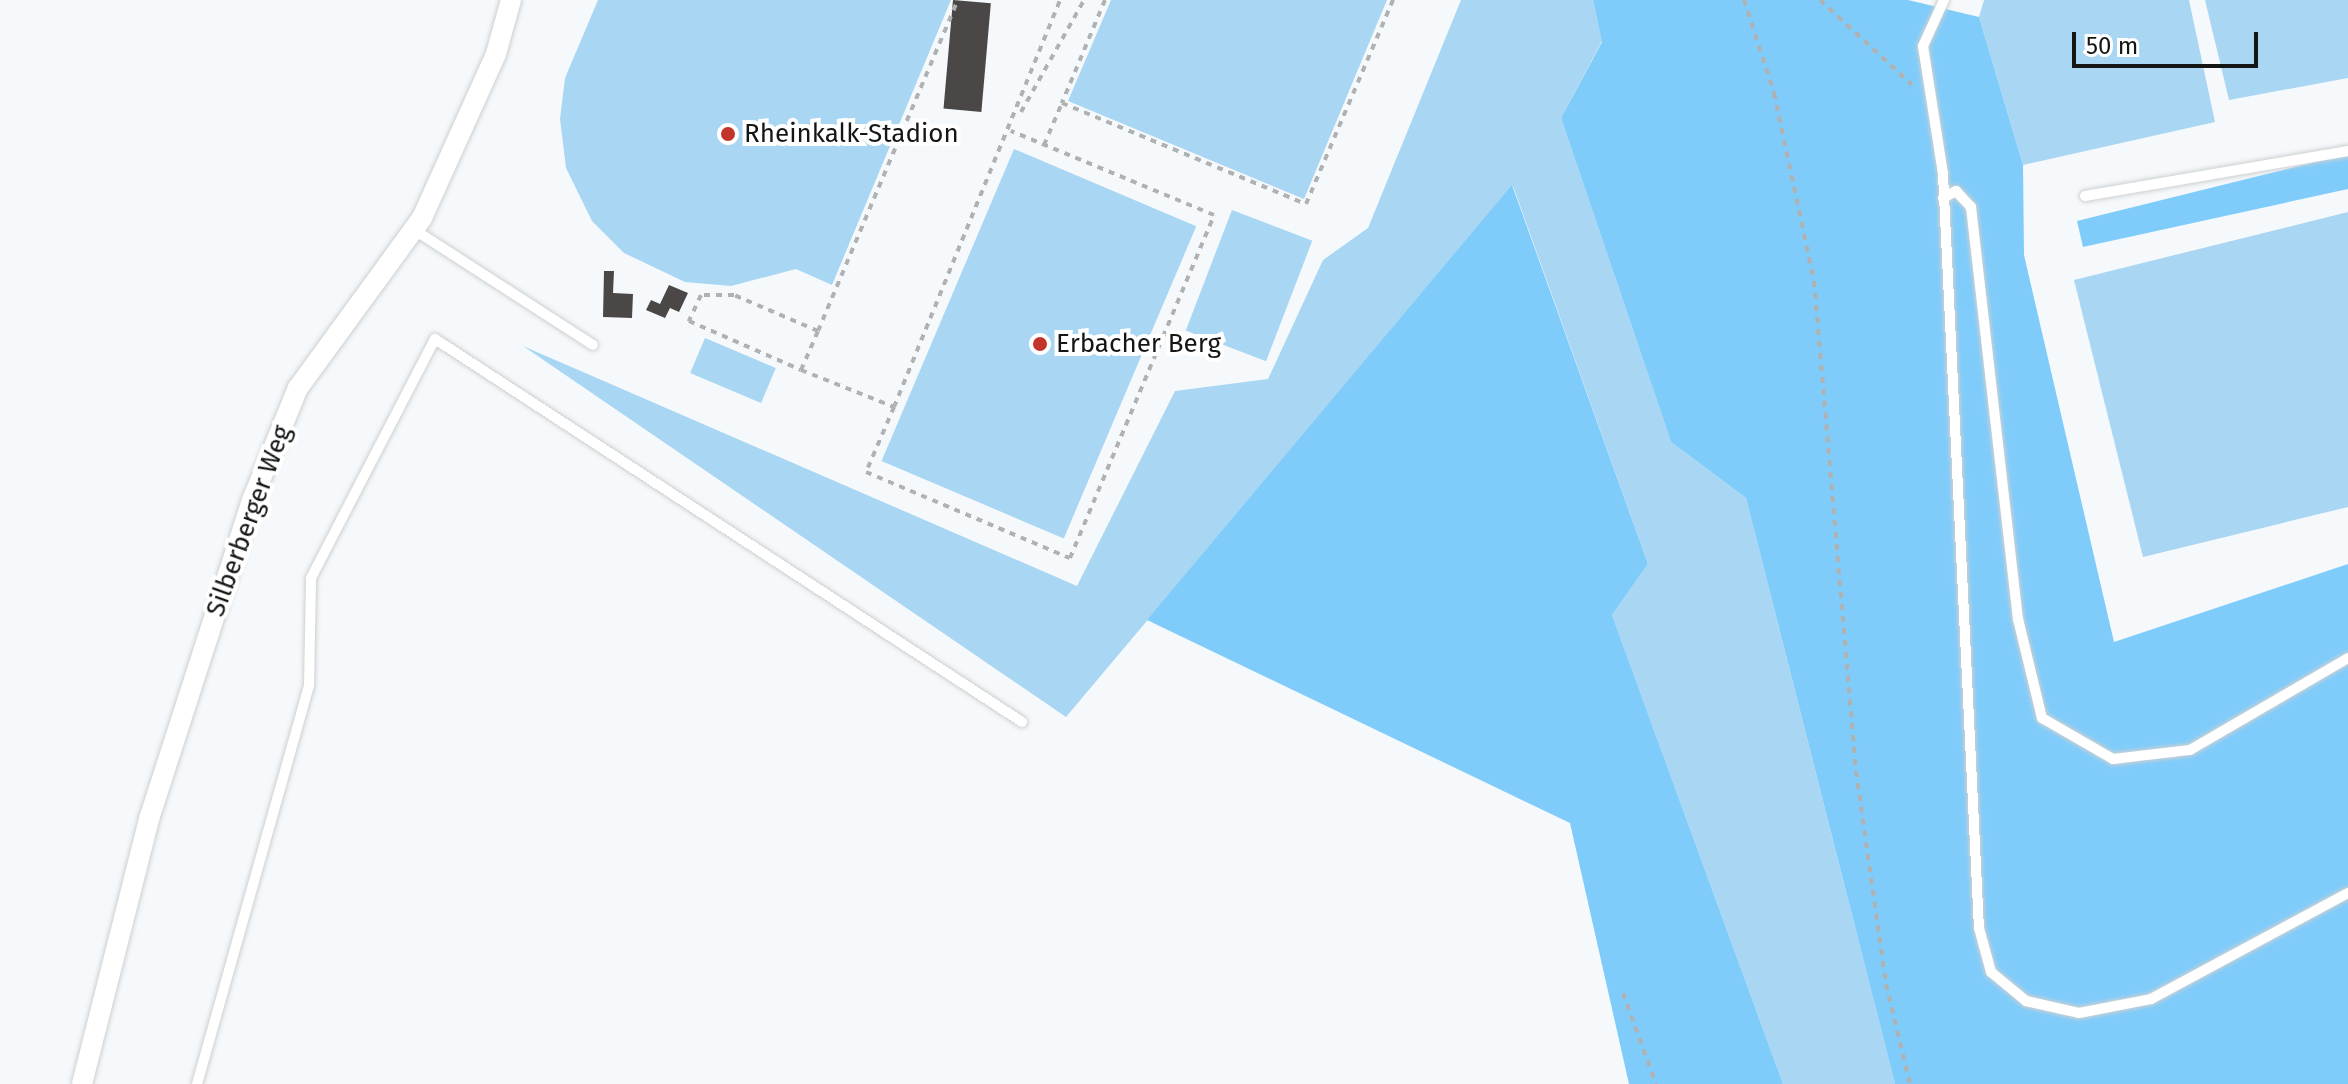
<!DOCTYPE html>
<html>
<head>
<meta charset="utf-8">
<style>
	body { margin:0 }
	#map { position:relative; width:2348px; height:1084px; overflow:hidden; background:#f6f9fb; font-family:"Fira Sans",sans-serif }
	div>[style] { position:absolute }
	.green>* { inset:0; background:#a9d6f3; transform-origin:0 0 }
	.forest>* { inset:0; background:#7fccfb }
	.building>* { inset:0; background:#4b4747; transform-origin:0 0 }
	.path>* { height:4px; margin-top:-2px; transform-origin:0; background:repeating-linear-gradient(90deg,#afb1b2 0 6px,transparent 0 12px) }
	.roads { filter:drop-shadow(0 0 2px #cdd0d2) drop-shadow(0 0 2px #cdd0d2) }
	.service>* { height:10px; margin:-5px; padding:0 5px; transform-origin:5px; border-radius:5px; background:#fff }
	.minor>* { height:20px; margin:-10px; padding:0 10px; transform-origin:10px; border-radius:10px; background:#fff }
	.dots>* { width:22px; height:22px; translate:-50% -50%; box-sizing:border-box; border:4px solid #fff; border-radius:50% }
	span { translate:-50% -50%; white-space:nowrap; text-align:center; line-height:1.15; -webkit-text-stroke:8px #fff; paint-order:stroke }
	.poi-label { font-size:26px; color:#141515 }
	.left { translate:0 -50%; text-align:left }
	.street-label { font-size:26px; color:#141515 }
	.scale { position:absolute; left:2072px; top:32px; width:186px; height:36px; box-sizing:border-box; border:4px solid #141515; border-top:0; padding-left:10px; font-size:24px; line-height:28px; white-space:nowrap; color:#141515; -webkit-text-stroke:6px #fff; paint-order:stroke }
</style>
</head>
<body>
<div id="map">
	<div class="green">
		<i style="clip-path:polygon(598px 0,951px 0,832px 285px,796px 269px,731px 286px,685px 282px,624px 253px,592px 221px,566px 168px,560px 119px,565px 78px)"></i>
		<i style="clip-path:polygon(1111px 0,1387px 0,1304px 199px,1068px 101px)"></i>
		<i style="clip-path:polygon(1461px 0,1593px 0,1602px 41px,1561px 118px,1671px 442px,1746px 498px,1895px 1084px,1783px 1084px,1612px 615px,1648px 564px,1513px 186px,1066px 717px,523px 346px,1077px 586px,1175px 391px,1268px 379px,1323px 260px,1368px 228px)"></i>
		<i style="clip-path:polygon(1984px 0,2189px 0,2215px 122px,2023px 165px,1979px 17px)"></i>
		<i style="clip-path:polygon(2205px 0,2348px 0,2348px 78px,2229px 100px)"></i>
		<i style="left:1014px;top:149px;width:198px;height:339px;rotate:23deg"></i>
		<i style="left:1232px;top:210px;width:86px;height:129px;rotate:21deg"></i>
		<i style="clip-path:polygon(2348px 212px,2348px 507px,2143px 557px,2074px 280px)"></i>
		<i style="left:705px;top:338px;width:77px;height:38px;rotate:23deg"></i>
	</div>
	<div class="forest">
		<i style="clip-path:polygon(1593px 0,1908px 0,1979px 17px,2023px 165px,2024px 255px,2114px 642px,2348px 564px,2348px 1084px,1895px 1084px,1746px 498px,1671px 442px,1561px 118px,1602px 42px)"></i>
		<i style="clip-path:polygon(2348px 154px,2348px 189px,2083px 247px,2077px 221px)"></i>
		<i style="clip-path:polygon(1512px 185px,1648px 564px,1612px 615px,1783px 1084px,1629px 1084px,1570px 823px,1147px 620px)"></i>
	</div>
	<div class="building">
		<i style="left:953px;top:0;width:38px;height:109px;rotate:5deg"></i>
		<i style="clip-path:polygon(604px 271px,614px 271px,613px 293px,633px 294px,632px 318px,603px 317px)"></i>
		<i style="clip-path:polygon(669px 285px,688px 293px,679px 312px,670px 308px,665px 318px,646px 310px,651px 300px,660px 304px)"></i>
	</div>
	<div class="path">
		<i style="left:1105px;top:0;width:112px;rotate:112.7deg"></i>
		<i style="left:1062px;top:103px;width:264px;rotate:22.5deg"></i>
		<i style="left:1306px;top:204px;width:222px;rotate:-66.9deg"></i>
		<i style="left:1744px;top:0;width:98px;rotate:72.1deg"></i>
		<i style="left:1774px;top:93px;width:192px;rotate:78deg"></i>
		<i style="left:1814px;top:281px;width:492px;rotate:85.1deg"></i>
		<i style="left:1856px;top:771px;width:215px;rotate:82deg"></i>
		<i style="left:1886px;top:984px;width:103px;rotate:76.5deg"></i>
		<i style="left:1820px;top:0;width:125px;rotate:42.7deg"></i>
		<i style="left:1021px;top:112px;width:129px;rotate:-60.6deg"></i>
		<i style="left:1044px;top:145px;width:46px;rotate:-66.8deg"></i>
		<i style="left:818px;top:331px;width:91px;rotate:-156.8deg"></i>
		<i style="left:734px;top:295px;width:33px;rotate:180deg"></i>
		<i style="left:701px;top:295px;width:29px;rotate:115deg"></i>
		<i style="left:689px;top:321px;width:122px;rotate:23.6deg"></i>
		<i style="left:801px;top:370px;width:43px;rotate:-66.4deg"></i>
		<i style="left:818px;top:331px;width:359px;rotate:-67.1deg"></i>
		<i style="left:801px;top:370px;width:100px;rotate:21.7deg"></i>
		<i style="left:894px;top:407px;width:440px;rotate:-67.8deg"></i>
		<i style="left:894px;top:407px;width:71px;rotate:113.3deg"></i>
		<i style="left:866px;top:472px;width:221px;rotate:22.9deg"></i>
		<i style="left:1070px;top:558px;width:372px;rotate:-67.2deg"></i>
		<i style="left:1214px;top:215px;width:220px;rotate:-157.5deg"></i>
		<i style="left:1623px;top:993px;width:97px;rotate:70.1deg"></i>
	</div>
	<div class="roads">
		<div class="service">
			<i style="left:1944px;top:0;width:51px;rotate:114.5deg"></i>
			<i style="left:1923px;top:46px;width:130px;rotate:81.1deg"></i>
			<i style="left:1943px;top:174px;width:755px;rotate:87.27deg"></i>
			<i style="left:1979px;top:928px;width:46px;rotate:74.7deg"></i>
			<i style="left:1991px;top:972px;width:45px;rotate:39.6deg"></i>
			<i style="left:2026px;top:1001px;width:54px;rotate:12.8deg"></i>
			<i style="left:2079px;top:1013px;width:73px;rotate:-11deg"></i>
			<i style="left:2151px;top:999px;width:224px;rotate:-28.3deg"></i>
			<i style="left:2085px;top:196px;width:267px;rotate:-9.7deg"></i>
			<i style="left:1943px;top:198px;width:15px;rotate:-28deg"></i>
			<i style="left:1956px;top:191px;width:22px;rotate:47deg"></i>
			<i style="left:1971px;top:207px;width:415px;rotate:83.5deg"></i>
			<i style="left:2018px;top:619px;width:102px;rotate:76.4deg"></i>
			<i style="left:2042px;top:718px;width:82px;rotate:30deg"></i>
			<i style="left:2113px;top:759px;width:78px;rotate:-6.7deg"></i>
			<i style="left:2190px;top:750px;width:183px;rotate:-30.2deg"></i>
			<i style="left:413px;top:229px;width:214px;rotate:32.8deg"></i>
			<i style="left:197px;top:1084px;width:413px;rotate:-74.3deg"></i>
			<i style="left:309px;top:686px;width:108px;rotate:-88.9deg"></i>
			<i style="left:311px;top:578px;width:269px;rotate:-62.6deg"></i>
			<i style="left:435px;top:339px;width:701px;rotate:33.12deg"></i>
		</div>
		<div class="minor">
			<i style="left:82px;top:1084px;width:276px;rotate:-75.8deg"></i>
			<i style="left:150px;top:816px;width:334px;rotate:-72.1deg"></i>
			<i style="left:253px;top:498px;width:119px;rotate:-67.8deg"></i>
			<i style="left:298px;top:388px;width:210px;rotate:-53.9deg"></i>
			<i style="left:422px;top:218px;width:180px;rotate:-65.7deg"></i>
			<i style="left:496px;top:54px;width:56px;rotate:-74.5deg"></i>
		</div>
	</div>
	<div class="dots">
		<i style="left:728px;top:134px;background:#c3352a"></i>
		<i style="left:1040px;top:344px;background:#c3352a"></i>
	</div>
	<div class="poi-label">
		<span class="left" style="left:744px;top:134px">Rheinkalk-Stadion</span>
		<span class="left" style="left:1056px;top:344px">Erbacher Berg</span>
	</div>
	<div class="street-label">
		<span style="left:249px;top:521px;rotate:-70deg">Silberberger Weg</span>
	</div>
	<div class="scale">50 m</div>
</div>
</body>
</html>
